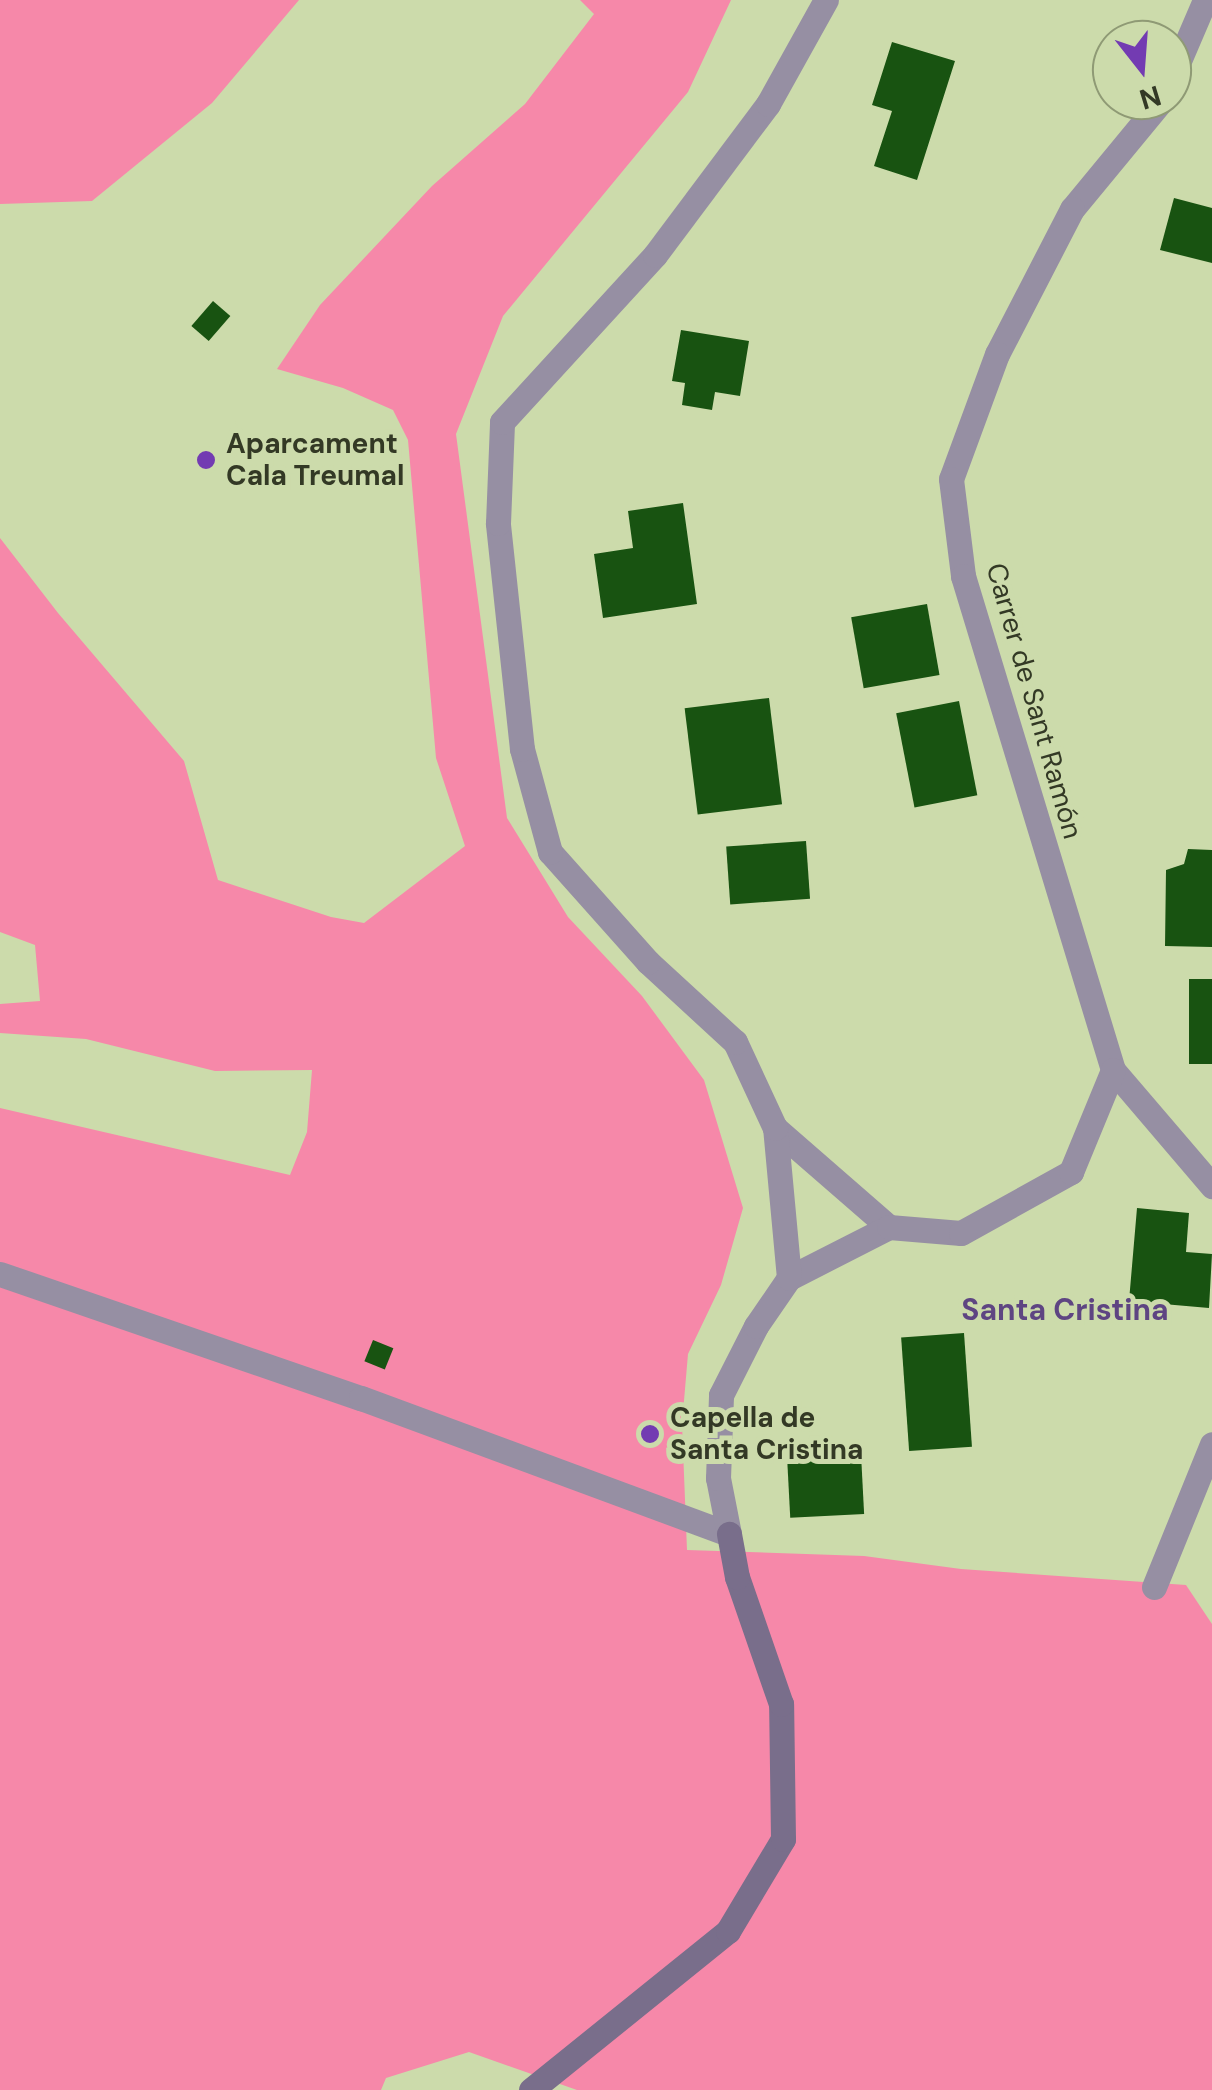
<!DOCTYPE html>
<html>
<head>
<meta charset="utf-8">
<style>
	body { margin:0 }
	#map { position:relative; width:1212px; height:2090px; overflow:hidden; background:#ccdbab; font-family:"DM Sans",sans-serif }
	div>[style] { position:absolute }
	.green>* { inset:0; background:#f688a9 }
	.building>* { inset:0; background:#185311; transform-origin:0 0 }
	.lane>* { height:25px; margin:-12.5px; padding:0 12.5px; transform-origin:12.5px; border-radius:12.5px; background:#968fa3 }
	.street>* { height:25px; margin:-12.5px; padding:0 12.5px; transform-origin:12.5px; border-radius:12.5px; background:#968fa3 }
	.secondary>* { height:25px; margin:-12.5px; padding:0 12.5px; transform-origin:12.5px; border-radius:12.5px; background:#796e8b }
	.dots>* { width:28px; height:28px; translate:-50% -50%; box-sizing:border-box; border:5px solid #ccdbab; border-radius:50% }
	span { translate:-50% -50%; white-space:nowrap; text-align:center; line-height:1.15; -webkit-text-stroke:10px #ccdbab; paint-order:stroke }
	.poi-label { font-size:28px; color:#333925; font-weight:700 }
	.left { translate:0 -50%; text-align:left }
	.street-label { font-size:28px; color:#333925 }
	.neighbourhood-label { font-size:30px; color:#5e4582; font-weight:700 }
	.north { position:absolute; left:1092px; top:20px; width:100px; height:100px; box-sizing:border-box; background:#ccdbab; border:2px solid #8f9a75; border-radius:50%; rotate:163deg; font-size:28px; font-weight:700; line-height:40px; text-align:center; color:#333925 }
	.north::after { content:''; display:block; margin:auto; width:35px; height:45px; background:#733bb2; clip-path:polygon(50% 0,100% 100%,50% 72%,0 100%) }
</style>
</head>
<body>
<div id="map">
	<div class="green">
		<i style="clip-path:polygon(0 0,299px 0,212px 103px,92px 201px,0 204px)"></i>
		<i style="clip-path:polygon(580px 0,731px 0,688px 92px,503px 316px,456px 434px,507px 818px,568px 917px,642px 996px,704px 1080px,743px 1208px,721px 1285px,688px 1354px,682px 1424px,687px 1550px,864px 1556px,961px 1569px,1186px 1585px,1212px 1624px,1212px 2090px,577px 2090px,469px 2052px,386px 2078px,381px 2090px,0 2090px,0 1108px,290px 1175px,307px 1132px,312px 1070px,215px 1071px,86px 1039px,0 1033px,0 1004px,40px 1001px,35px 945px,0 932px,0 538px,58px 613px,184px 761px,218px 880px,331px 917px,364px 923px,465px 846px,436px 758px,408px 440px,393px 410px,343px 388px,277px 369px,320px 305px,432px 186px,525px 104px,594px 14px)"></i>
	</div>
	<div class="building">
		<i style="clip-path:polygon(892px 42px,955px 61px,917px 180px,874px 166px,892px 111px,872px 105px)"></i>
		<i style="clip-path:polygon(1174px 198px,1212px 208px,1212px 263px,1160px 250px)"></i>
		<i style="left:213px;top:301px;width:23px;height:33px;rotate:41deg"></i>
		<i style="clip-path:polygon(681px 330px,749px 341px,740px 396px,715px 392px,712px 410px,682px 405px,685px 383px,672px 381px)"></i>
		<i style="clip-path:polygon(683px 503px,697px 604px,603px 618px,594px 554px,633px 548px,628px 511px)"></i>
		<i style="left:927px;top:604px;width:72px;height:77px;rotate:80deg"></i>
		<i style="left:769px;top:698px;width:107px;height:85px;rotate:83deg"></i>
		<i style="left:959px;top:701px;width:96px;height:64px;rotate:79deg"></i>
		<i style="left:806px;top:841px;width:58px;height:80px;rotate:86deg"></i>
		<i style="clip-path:polygon(1188px 849px,1212px 850px,1212px 947px,1165px 946px,1166px 870px,1184px 864px)"></i>
		<i style="left:1189px;top:979px;width:23px;height:85px"></i>
		<i style="clip-path:polygon(1137px 1208px,1189px 1213px,1186px 1252px,1212px 1254px,1209px 1308px,1129px 1301px)"></i>
		<i style="left:964px;top:1333px;width:114px;height:63px;rotate:86deg"></i>
		<i style="left:373px;top:1340px;width:22px;height:23px;rotate:22deg"></i>
		<i style="left:861px;top:1454px;width:60px;height:74px;rotate:87deg"></i>
	</div>
	<div class="lane">
		<i style="left:0;top:1274px;width:382px;rotate:19deg"></i>
		<i style="left:361px;top:1398px;width:392px;rotate:20.3deg"></i>
	</div>
	<div class="street">
		<i style="left:1172px;top:77px;width:84px;rotate:-66.8deg"></i>
		<i style="left:1162px;top:100px;width:141px;rotate:129.5deg"></i>
		<i style="left:1072px;top:209px;width:163px;rotate:117.3deg"></i>
		<i style="left:997px;top:354px;width:133px;rotate:110.2deg"></i>
		<i style="left:951px;top:479px;width:98px;rotate:82.9deg"></i>
		<i style="left:963px;top:576px;width:516px;rotate:73.11deg"></i>
		<i style="left:1113px;top:1070px;width:153px;rotate:49.5deg"></i>
		<i style="left:775px;top:1128px;width:151px;rotate:41deg"></i>
		<i style="left:789px;top:1278px;width:112px;rotate:-27deg"></i>
		<i style="left:889px;top:1227px;width:72px;rotate:4.8deg"></i>
		<i style="left:961px;top:1233px;width:126px;rotate:-29deg"></i>
		<i style="left:1071px;top:1172px;width:110px;rotate:-67.6deg"></i>
		<i style="left:729px;top:1534px;width:57px;rotate:-101.1deg"></i>
		<i style="left:718px;top:1478px;width:83px;rotate:-87.9deg"></i>
		<i style="left:721px;top:1395px;width:77px;rotate:-63.1deg"></i>
		<i style="left:756px;top:1326px;width:58px;rotate:-55.5deg"></i>
		<i style="left:789px;top:1278px;width:151px;rotate:-95.3deg"></i>
		<i style="left:775px;top:1128px;width:95px;rotate:-114.9deg"></i>
		<i style="left:735px;top:1042px;width:118px;rotate:-137.4deg"></i>
		<i style="left:648px;top:962px;width:147px;rotate:-131.7deg"></i>
		<i style="left:550px;top:852px;width:107px;rotate:-105.2deg"></i>
		<i style="left:522px;top:749px;width:227px;rotate:-96.1deg"></i>
		<i style="left:498px;top:523px;width:101px;rotate:-87.7deg"></i>
		<i style="left:502px;top:422px;width:226px;rotate:-47.5deg"></i>
		<i style="left:655px;top:255px;width:189px;rotate:-53.2deg"></i>
		<i style="left:768px;top:104px;width:119px;rotate:-60.9deg"></i>
		<i style="left:1154px;top:1587px;width:154px;rotate:-67.9deg"></i>
	</div>
	<div class="secondary">
		<i style="left:531px;top:2090px;width:253px;rotate:-38.9deg"></i>
		<i style="left:728px;top:1931px;width:107px;rotate:-59.1deg"></i>
		<i style="left:783px;top:1839px;width:135px;rotate:-90.8deg"></i>
		<i style="left:781px;top:1704px;width:134px;rotate:-109.1deg"></i>
		<i style="left:737px;top:1577px;width:44px;rotate:-100.5deg"></i>
	</div>
	<div class="dots">
		<i style="left:206px;top:460px;background:#733bb2"></i>
		<i style="left:650px;top:1434px;background:#733bb2"></i>
	</div>
	<div class="poi-label">
		<span class="left" style="left:226px;top:460px">Aparcament<br>Cala Treumal</span>
		<span class="left" style="left:670px;top:1434px">Capella de<br>Santa Cristina</span>
	</div>
	<div class="street-label">
		<span style="left:1034px;top:701px;rotate:74deg">Carrer de Sant Ramón</span>
	</div>
	<div class="neighbourhood-label">
		<span style="left:1065px;top:1310px">Santa Cristina</span>
	</div>
	<div class="north">N</div>
</div>
</body>
</html>
